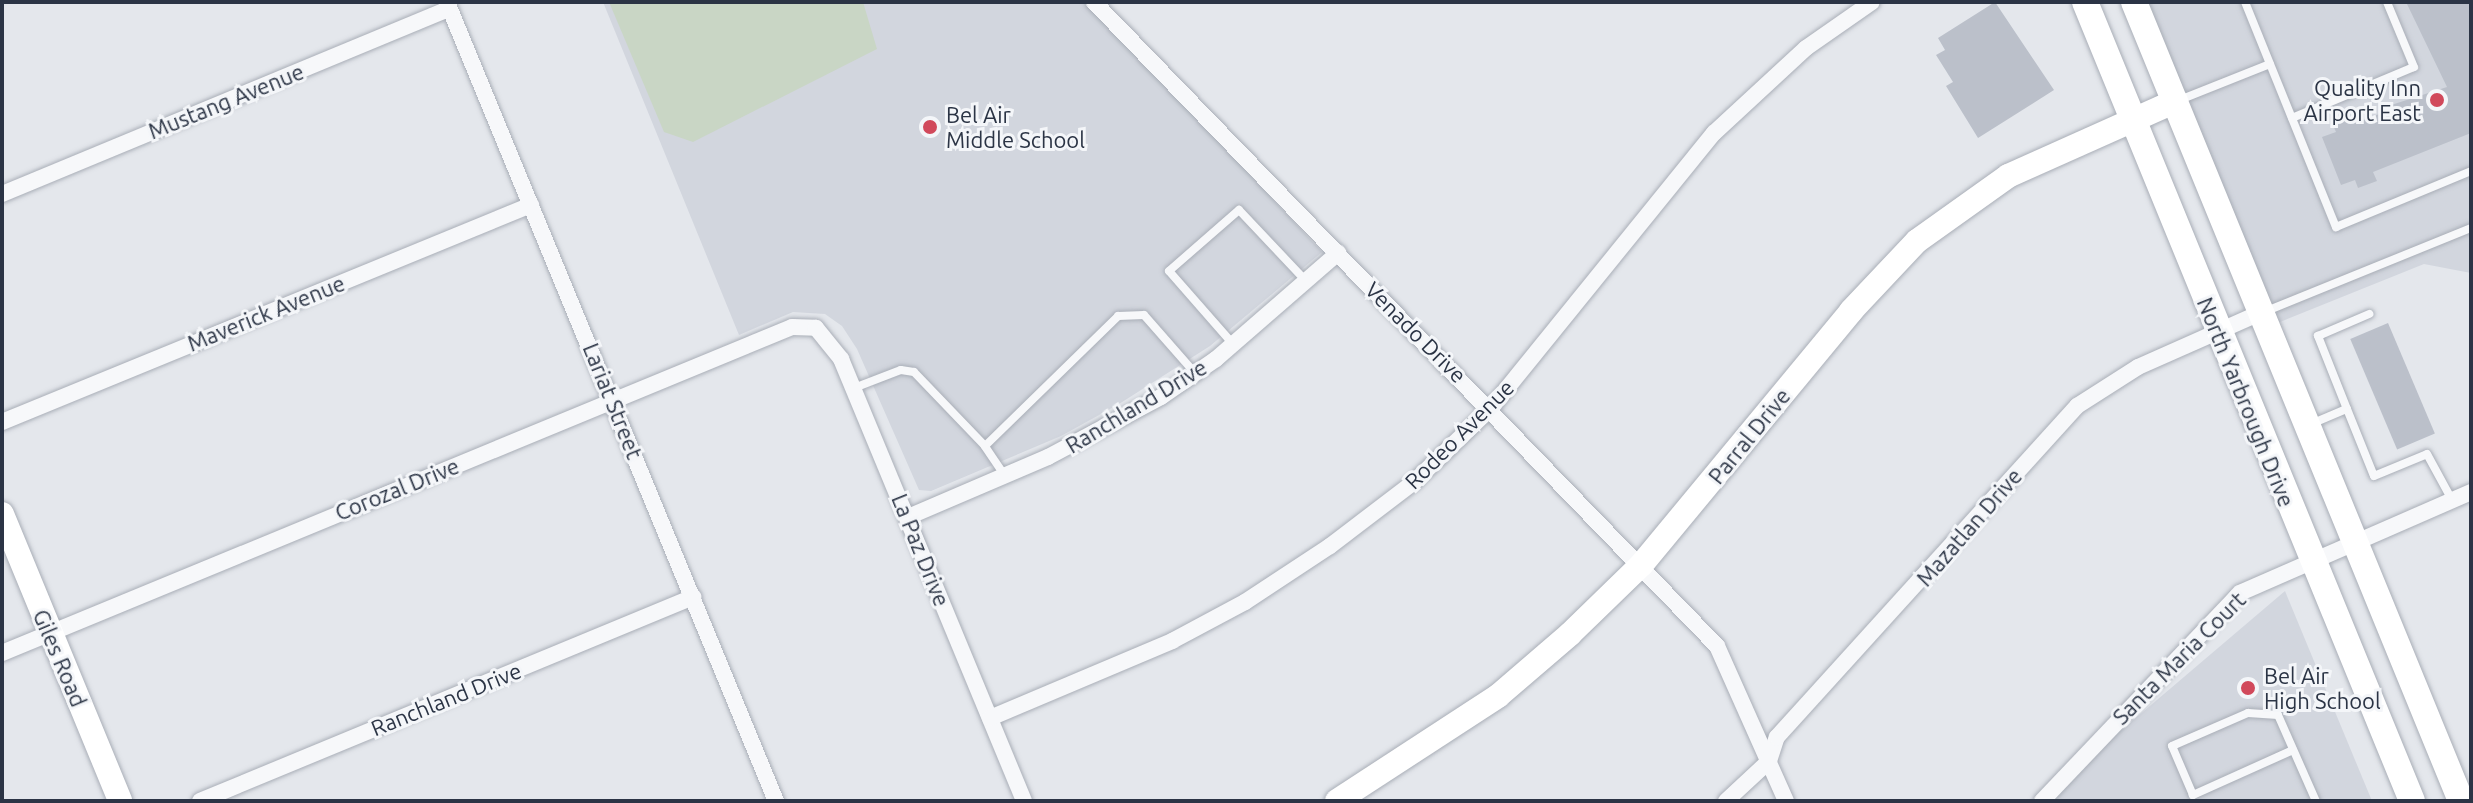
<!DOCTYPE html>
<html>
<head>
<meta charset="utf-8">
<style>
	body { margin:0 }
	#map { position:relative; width:2473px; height:803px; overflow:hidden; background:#e4e7ec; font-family:Ubuntu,sans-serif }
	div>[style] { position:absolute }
	.built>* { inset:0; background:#d2d6de }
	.green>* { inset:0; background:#c9d6c5 }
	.building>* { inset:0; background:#bbc0ca; transform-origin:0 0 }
	.roads { filter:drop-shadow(0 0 2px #a9aeb7) drop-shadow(0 0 2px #a9aeb7) }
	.lane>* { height:8px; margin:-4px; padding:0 4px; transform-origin:4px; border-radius:4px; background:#f7f8fa }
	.street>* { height:16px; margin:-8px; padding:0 8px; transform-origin:8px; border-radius:8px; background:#f7f8fa }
	.secondary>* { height:24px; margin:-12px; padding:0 12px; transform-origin:12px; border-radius:12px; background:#fff }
	.primary>* { height:26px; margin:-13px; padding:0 13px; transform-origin:13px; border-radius:13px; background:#fff }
	.dots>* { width:22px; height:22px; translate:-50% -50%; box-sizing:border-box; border:4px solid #f4f6f9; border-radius:50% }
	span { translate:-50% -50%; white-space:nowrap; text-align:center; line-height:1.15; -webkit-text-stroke:6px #f4f6f9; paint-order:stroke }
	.poi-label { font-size:22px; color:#2b3445 }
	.right { translate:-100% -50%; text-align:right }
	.left { translate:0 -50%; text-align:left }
	.street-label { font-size:22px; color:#2b3445 }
	.frame { position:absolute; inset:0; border:4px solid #2b3445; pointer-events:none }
</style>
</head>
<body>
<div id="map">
	<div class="built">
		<i style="clip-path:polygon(603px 2px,1088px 2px,1322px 252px,1210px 346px,1119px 404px,1061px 436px,931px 491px,919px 490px,857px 349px,842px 326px,825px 314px,793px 312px,739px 335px)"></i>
		<i style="clip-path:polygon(2143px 2px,2471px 2px,2471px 273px,2424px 264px,2275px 324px)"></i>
		<i style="clip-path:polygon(2285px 591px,2372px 801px,2044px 801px,2057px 785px)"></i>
	</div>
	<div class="green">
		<i style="clip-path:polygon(609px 2px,863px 2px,877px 49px,693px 142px,664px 132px)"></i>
	</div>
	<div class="building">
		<i style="clip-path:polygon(1995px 2px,2054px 90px,1978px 138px,1946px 86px,1953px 82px,1936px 55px,1945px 50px,1938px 38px)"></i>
		<i style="clip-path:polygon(2406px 2px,2469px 2px,2471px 133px,2373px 172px,2377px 181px,2358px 188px,2355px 180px,2341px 185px,2322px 137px,2336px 132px,2332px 123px,2350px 116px,2353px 124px,2387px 111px,2385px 107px,2447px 87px)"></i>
		<i style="left:2388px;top:323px;width:120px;height:41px;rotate:67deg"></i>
	</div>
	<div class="roads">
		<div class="lane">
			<i style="left:2245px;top:2px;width:243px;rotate:68deg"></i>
			<i style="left:2336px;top:227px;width:146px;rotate:-22.5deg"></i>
			<i style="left:2177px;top:101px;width:100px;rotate:-21.7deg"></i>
			<i style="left:2292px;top:118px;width:132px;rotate:-22.7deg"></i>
			<i style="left:2414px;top:67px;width:70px;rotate:-112.6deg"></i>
			<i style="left:2264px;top:312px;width:223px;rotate:-22.1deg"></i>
			<i style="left:1233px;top:344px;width:97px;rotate:-131.2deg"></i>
			<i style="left:1169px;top:271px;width:93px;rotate:-41.1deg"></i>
			<i style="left:1239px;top:210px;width:98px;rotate:46.7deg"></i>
			<i style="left:854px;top:388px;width:50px;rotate:-21deg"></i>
			<i style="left:901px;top:370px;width:13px;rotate:9deg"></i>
			<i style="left:914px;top:372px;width:103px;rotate:46.2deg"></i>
			<i style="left:2347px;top:409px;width:72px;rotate:68.1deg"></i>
			<i style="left:2374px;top:476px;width:57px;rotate:-22.5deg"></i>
			<i style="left:2427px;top:454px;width:52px;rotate:61.5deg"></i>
			<i style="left:2311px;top:424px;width:39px;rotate:-23deg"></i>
			<i style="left:2347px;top:409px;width:79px;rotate:-111.7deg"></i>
			<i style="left:2318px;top:336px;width:56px;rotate:-23.3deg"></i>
			<i style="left:1005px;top:476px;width:36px;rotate:-124deg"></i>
			<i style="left:985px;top:446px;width:186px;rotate:-44.3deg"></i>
			<i style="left:1118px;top:316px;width:26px;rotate:-2deg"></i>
			<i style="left:1144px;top:315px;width:77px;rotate:48.7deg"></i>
			<i style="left:2293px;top:750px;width:110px;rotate:155.8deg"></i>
			<i style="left:2193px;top:795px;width:53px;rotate:-113.2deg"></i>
			<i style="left:2172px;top:746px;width:83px;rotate:-23.5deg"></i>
			<i style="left:2248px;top:713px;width:30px;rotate:4deg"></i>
			<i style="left:2278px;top:715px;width:94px;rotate:66.2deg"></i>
		</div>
		<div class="street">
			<i style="left:447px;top:2px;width:864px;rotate:67.62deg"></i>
			<i style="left:1094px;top:2px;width:896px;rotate:45.95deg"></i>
			<i style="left:1717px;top:646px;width:170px;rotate:66deg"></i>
			<i style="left:2px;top:194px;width:484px;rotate:-22.5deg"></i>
			<i style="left:2px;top:422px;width:572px;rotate:-22.3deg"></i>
			<i style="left:908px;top:517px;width:152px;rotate:-23.2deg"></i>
			<i style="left:1048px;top:457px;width:128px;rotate:-28deg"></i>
			<i style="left:1161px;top:397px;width:67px;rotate:-34.6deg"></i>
			<i style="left:1216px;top:359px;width:162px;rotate:-41deg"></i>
			<i style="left:2px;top:653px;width:855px;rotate:-22.42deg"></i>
			<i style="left:792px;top:327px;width:24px;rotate:2deg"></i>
			<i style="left:816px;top:328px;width:40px;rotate:51deg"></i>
			<i style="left:841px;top:359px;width:478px;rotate:67.5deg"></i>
			<i style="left:990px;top:718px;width:198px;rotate:-22.9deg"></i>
			<i style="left:1172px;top:641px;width:83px;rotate:-28.1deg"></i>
			<i style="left:1245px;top:602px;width:102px;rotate:-33.4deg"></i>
			<i style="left:1330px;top:546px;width:106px;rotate:-37.3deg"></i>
			<i style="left:1414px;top:482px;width:107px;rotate:-43.9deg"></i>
			<i style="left:1491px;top:408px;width:354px;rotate:-51deg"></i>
			<i style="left:1714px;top:133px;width:125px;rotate:-42.7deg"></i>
			<i style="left:1806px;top:48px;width:80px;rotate:-34.9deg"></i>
			<i style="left:200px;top:801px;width:534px;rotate:-22.48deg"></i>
			<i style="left:1726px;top:801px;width:59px;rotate:-42.9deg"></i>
			<i style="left:1769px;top:761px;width:25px;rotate:-72deg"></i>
			<i style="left:1777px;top:737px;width:447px;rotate:-47.8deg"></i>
			<i style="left:2077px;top:406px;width:72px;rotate:-32.6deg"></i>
			<i style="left:2138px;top:367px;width:133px;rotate:-23.9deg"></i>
			<i style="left:2042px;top:801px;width:287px;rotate:-46.4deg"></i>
			<i style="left:2240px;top:593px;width:252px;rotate:-23.6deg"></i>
		</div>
		<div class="secondary">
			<i style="left:2px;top:514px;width:310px;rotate:67.6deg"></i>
			<i style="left:1337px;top:801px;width:192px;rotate:-33.1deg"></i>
			<i style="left:1498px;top:696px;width:95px;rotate:-40.7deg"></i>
			<i style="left:1570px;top:634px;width:100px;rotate:-44.2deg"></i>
			<i style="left:1642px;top:564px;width:328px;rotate:-50.4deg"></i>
			<i style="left:1851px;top:311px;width:96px;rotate:-46.7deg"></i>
			<i style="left:1917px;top:241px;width:112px;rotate:-35.5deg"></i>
			<i style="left:2008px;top:176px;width:184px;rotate:-24.1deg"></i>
		</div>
		<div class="primary">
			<i style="left:2085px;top:2px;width:863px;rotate:67.74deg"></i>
			<i style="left:2134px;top:2px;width:863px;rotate:67.74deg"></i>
		</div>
	</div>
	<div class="dots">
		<i style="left:2437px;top:100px;background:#d1495b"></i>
		<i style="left:930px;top:127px;background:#d1495b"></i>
		<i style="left:2248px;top:688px;background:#d1495b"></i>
	</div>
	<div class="poi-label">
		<span class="right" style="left:2421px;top:100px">Quality Inn<br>Airport East</span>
		<span class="left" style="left:946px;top:127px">Bel Air<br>Middle School</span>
		<span class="left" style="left:2264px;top:688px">Bel Air<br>High School</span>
	</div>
	<div class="street-label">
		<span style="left:226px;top:101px;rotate:-22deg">Mustang Avenue</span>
		<span style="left:266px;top:313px;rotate:-22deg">Maverick Avenue</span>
		<span style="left:1416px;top:332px;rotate:45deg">Venado Drive</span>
		<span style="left:613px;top:401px;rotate:68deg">Lariat Street</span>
		<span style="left:2246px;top:402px;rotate:68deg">North Yarbrough Drive</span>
		<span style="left:1136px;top:406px;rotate:-31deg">Ranchland Drive</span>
		<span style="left:1459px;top:434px;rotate:-45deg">Rodeo Avenue</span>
		<span style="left:1749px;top:436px;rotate:-51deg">Parral Drive</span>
		<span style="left:397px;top:489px;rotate:-22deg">Corozal Drive</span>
		<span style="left:1969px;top:527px;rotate:-49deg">Mazatlan Drive</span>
		<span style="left:921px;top:550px;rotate:68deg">La Paz Drive</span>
		<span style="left:60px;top:658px;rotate:67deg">Giles Road</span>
		<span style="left:2179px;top:658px;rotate:-45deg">Santa Maria Court</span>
		<span style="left:446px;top:699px;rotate:-22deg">Ranchland Drive</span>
	</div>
	<div class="frame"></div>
</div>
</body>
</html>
